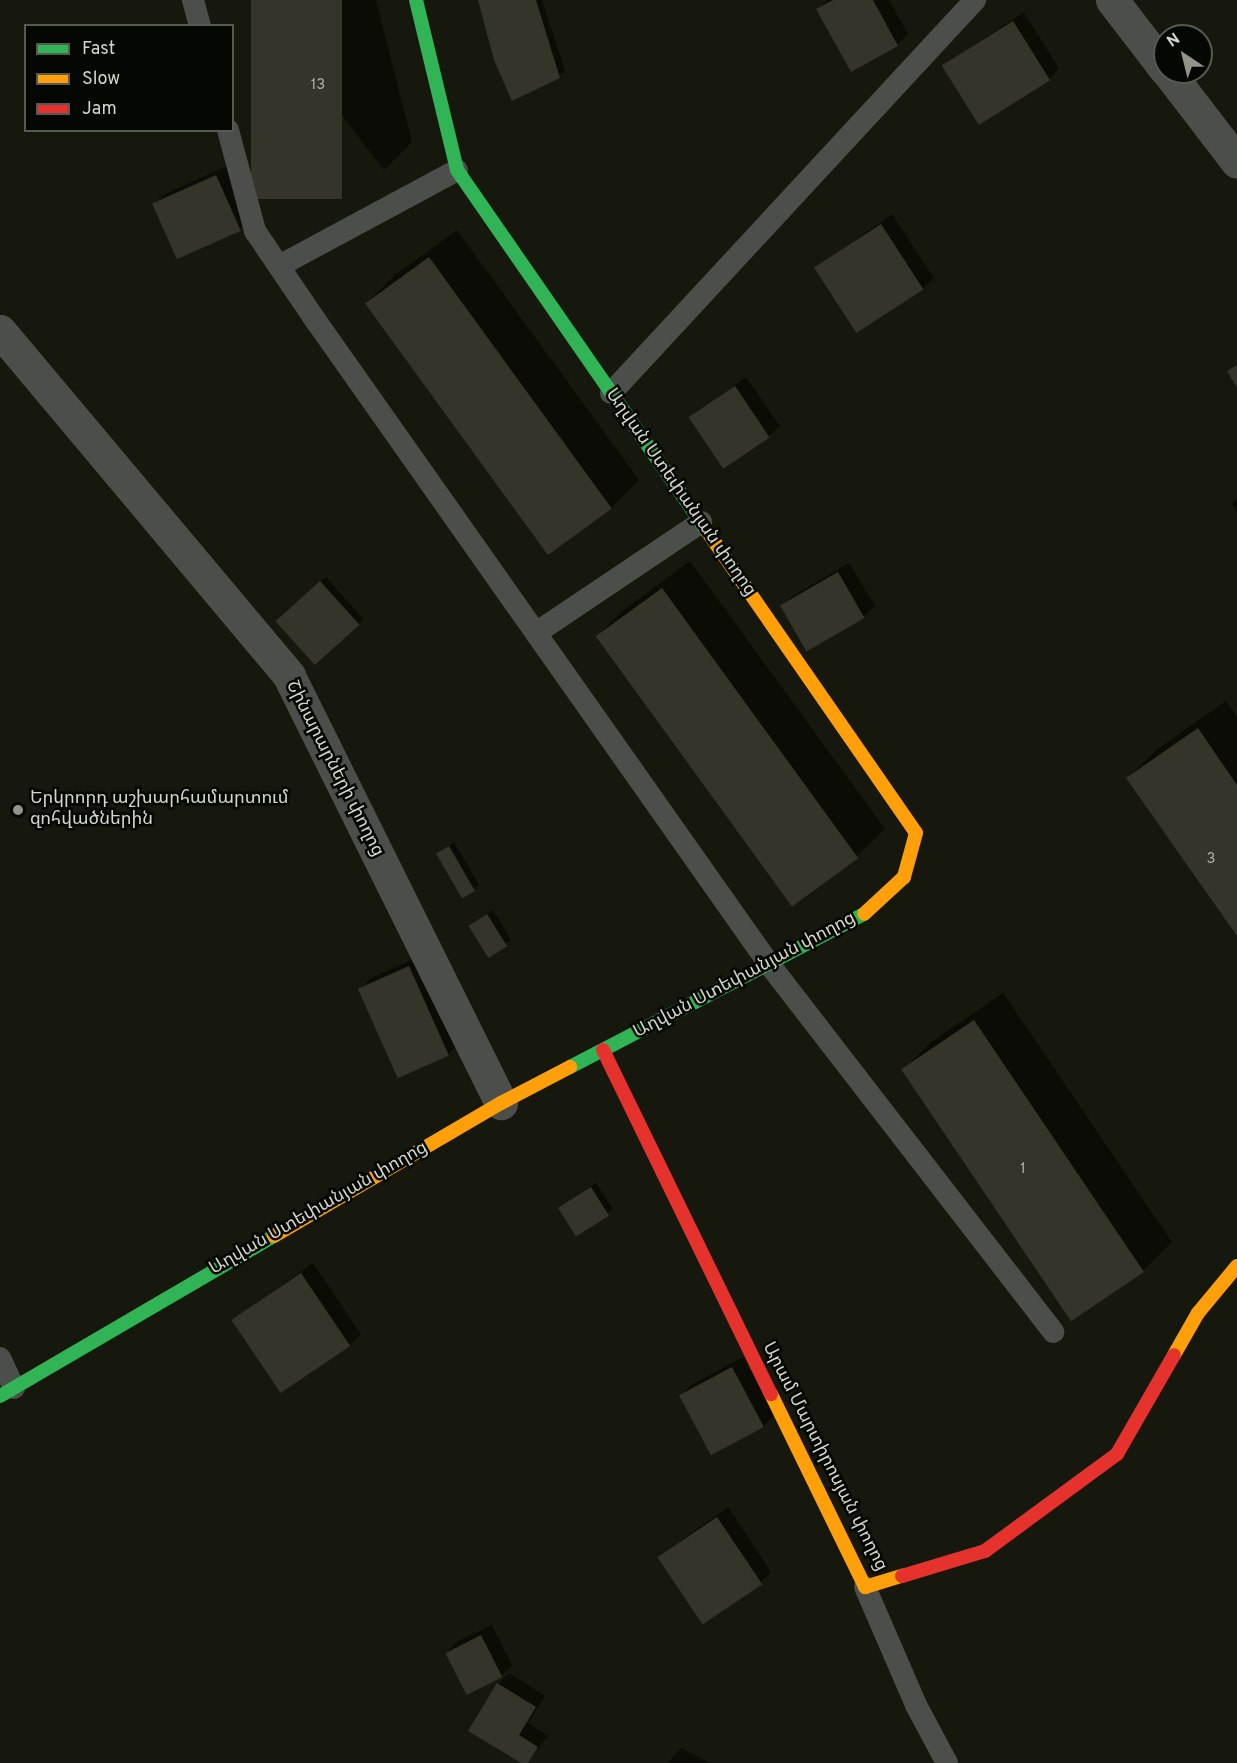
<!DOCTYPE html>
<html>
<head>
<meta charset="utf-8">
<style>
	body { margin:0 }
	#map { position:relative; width:1237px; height:1763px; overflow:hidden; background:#16180d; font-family:Overpass,"Noto Sans Armenian",sans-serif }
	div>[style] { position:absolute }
	.shadow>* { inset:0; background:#0007; transform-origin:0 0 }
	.building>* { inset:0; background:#353429; transform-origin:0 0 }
	.lane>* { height:22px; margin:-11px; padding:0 11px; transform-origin:11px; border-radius:11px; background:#4c4e4b }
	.street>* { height:33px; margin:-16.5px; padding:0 16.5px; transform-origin:16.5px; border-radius:16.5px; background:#4c4e4b }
	.fast>* { height:14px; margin:-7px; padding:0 7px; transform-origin:7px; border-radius:7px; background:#30b455 }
	.slow>* { height:14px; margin:-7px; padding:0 7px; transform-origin:7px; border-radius:7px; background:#ff9f0a }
	.jam>* { height:14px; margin:-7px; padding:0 7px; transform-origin:7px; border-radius:7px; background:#e5322d }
	.dots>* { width:16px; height:16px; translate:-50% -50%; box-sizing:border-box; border:3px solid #050702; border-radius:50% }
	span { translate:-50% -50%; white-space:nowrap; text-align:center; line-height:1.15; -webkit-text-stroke:5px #050702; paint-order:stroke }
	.number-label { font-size:15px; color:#acaea1 }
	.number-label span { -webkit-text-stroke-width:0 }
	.street-label { font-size:18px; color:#d3d6c9 }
	.poi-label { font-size:18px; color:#d3d6c9 }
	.left { translate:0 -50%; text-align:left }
	.legend { position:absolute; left:24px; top:24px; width:210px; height:108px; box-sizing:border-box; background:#050702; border:2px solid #575a52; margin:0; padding:8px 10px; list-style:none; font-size:18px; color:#d3d6c9 }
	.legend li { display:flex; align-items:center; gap:12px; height:30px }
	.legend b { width:30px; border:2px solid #575a52 }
	.north { position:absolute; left:1153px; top:24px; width:60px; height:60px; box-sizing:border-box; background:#050702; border:2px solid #575a52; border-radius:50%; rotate:325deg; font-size:16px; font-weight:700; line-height:24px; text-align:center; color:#d3d6c9 }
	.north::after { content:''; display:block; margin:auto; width:21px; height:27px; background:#919487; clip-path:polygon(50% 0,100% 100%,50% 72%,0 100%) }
</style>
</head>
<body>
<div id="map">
	<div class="shadow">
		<i style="clip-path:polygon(253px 0,376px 0,412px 142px,384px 170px)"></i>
		<i style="clip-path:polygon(480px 0,542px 0,565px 71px,559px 76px)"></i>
		<i style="clip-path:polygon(828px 0,889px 0,908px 34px,897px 45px,818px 10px)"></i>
		<i style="clip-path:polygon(1024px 12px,1059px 69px,1049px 80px,944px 65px)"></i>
		<i style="clip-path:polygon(227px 166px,251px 219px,240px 230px,154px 204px,165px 194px)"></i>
		<i style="clip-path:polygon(892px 214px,934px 278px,923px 288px,816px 268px)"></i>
		<i style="clip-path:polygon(457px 230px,639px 480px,611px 508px,549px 553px,367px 303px,395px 275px)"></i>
		<i style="clip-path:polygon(746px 377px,780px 426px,769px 436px,691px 419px)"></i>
		<i style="clip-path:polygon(1237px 498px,1237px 513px,1232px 503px)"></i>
		<i style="clip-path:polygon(690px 561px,885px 829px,857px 856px,792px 904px,597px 636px,625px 609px)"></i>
		<i style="clip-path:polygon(849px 563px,875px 606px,864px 616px,782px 606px,793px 596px)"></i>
		<i style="clip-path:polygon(326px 577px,363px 619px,358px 624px,282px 615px)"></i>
		<i style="clip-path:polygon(1226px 701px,1237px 717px,1237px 935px,1128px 778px,1156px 750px)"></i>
		<i style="clip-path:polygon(454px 842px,479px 885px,474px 890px,438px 854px)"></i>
		<i style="left:493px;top:910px;width:35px;height:28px;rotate:59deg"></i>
		<i style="clip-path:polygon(420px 956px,459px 1044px,448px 1055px,360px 989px,371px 978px)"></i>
		<i style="clip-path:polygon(1003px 993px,1172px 1242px,1144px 1270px,1072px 1319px,903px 1070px,931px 1042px)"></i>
		<i style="left:596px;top:1183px;width:31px;height:44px;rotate:57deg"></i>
		<i style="clip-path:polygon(313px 1263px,361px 1334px,350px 1345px,233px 1320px)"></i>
		<i style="clip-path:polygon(743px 1357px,774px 1415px,764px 1426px,711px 1454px,680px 1396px,691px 1385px)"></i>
		<i style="clip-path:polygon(728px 1507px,771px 1572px,761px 1583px,658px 1557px)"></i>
		<i style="clip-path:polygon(492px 1625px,512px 1665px,501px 1676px,447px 1652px,458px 1641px)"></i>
		<i style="clip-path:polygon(509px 1673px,545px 1696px,528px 1723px,548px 1736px,527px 1763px,524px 1763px,498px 1684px)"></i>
		<i style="clip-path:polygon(681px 1748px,710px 1763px,668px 1763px)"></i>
	</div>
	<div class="building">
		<i style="left:251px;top:0;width:91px;height:199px"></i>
		<i style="clip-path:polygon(478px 0,536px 0,560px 78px,512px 101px,494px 60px)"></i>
		<i style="clip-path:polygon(833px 0,873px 0,898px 46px,851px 72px,816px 9px)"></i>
		<i style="left:1013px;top:21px;width:70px;height:84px;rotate:58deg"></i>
		<i style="left:216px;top:175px;width:61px;height:70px;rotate:66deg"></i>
		<i style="left:881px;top:224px;width:78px;height:80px;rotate:57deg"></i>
		<i style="left:429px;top:257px;width:311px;height:79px;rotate:54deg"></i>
		<i style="clip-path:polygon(1237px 365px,1237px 388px,1227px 371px)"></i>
		<i style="left:735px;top:386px;width:62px;height:56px;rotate:56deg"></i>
		<i style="left:838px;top:572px;width:53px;height:67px;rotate:60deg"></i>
		<i style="left:320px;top:581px;width:59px;height:60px;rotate:48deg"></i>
		<i style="left:662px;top:588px;width:334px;height:82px;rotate:54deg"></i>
		<i style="clip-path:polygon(1198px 728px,1237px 785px,1237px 936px,1126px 778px)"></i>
		<i style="left:449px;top:846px;width:52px;height:15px;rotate:60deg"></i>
		<i style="left:487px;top:914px;width:38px;height:22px;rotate:58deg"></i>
		<i style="left:409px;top:966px;width:98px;height:56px;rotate:66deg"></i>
		<i style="left:974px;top:1020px;width:304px;height:88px;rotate:56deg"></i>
		<i style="left:591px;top:1187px;width:34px;height:39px;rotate:58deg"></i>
		<i style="left:301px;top:1273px;width:88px;height:84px;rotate:56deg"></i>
		<i style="left:732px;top:1367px;width:68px;height:60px;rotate:62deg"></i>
		<i style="left:717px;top:1517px;width:81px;height:72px;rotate:56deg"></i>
		<i style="left:481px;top:1635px;width:47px;height:40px;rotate:63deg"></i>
		<i style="clip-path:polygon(497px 1683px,536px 1707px,519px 1735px,538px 1747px,528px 1763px,521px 1763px,468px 1731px)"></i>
	</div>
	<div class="lane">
		<i style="left:193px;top:0;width:27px;rotate:75deg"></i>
		<i style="left:228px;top:130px;width:105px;rotate:75deg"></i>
		<i style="left:255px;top:231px;width:109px;rotate:55.9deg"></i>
		<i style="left:316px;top:321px;width:787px;rotate:54.83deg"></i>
		<i style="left:769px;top:964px;width:465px;rotate:52.3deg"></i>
		<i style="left:279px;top:266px;width:202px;rotate:-28.3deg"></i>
		<i style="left:611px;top:393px;width:536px;rotate:-47.19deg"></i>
		<i style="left:536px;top:633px;width:199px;rotate:-33.9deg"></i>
		<i style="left:0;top:1358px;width:33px;rotate:65deg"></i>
		<i style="left:865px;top:1587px;width:129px;rotate:66.6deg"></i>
		<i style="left:916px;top:1705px;width:66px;rotate:61.9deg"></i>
	</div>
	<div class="street">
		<i style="left:1112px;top:0;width:87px;rotate:52.5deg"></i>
		<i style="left:1168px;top:72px;width:113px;rotate:52.5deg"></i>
		<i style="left:0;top:331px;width:450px;rotate:50deg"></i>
		<i style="left:289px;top:676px;width:477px;rotate:63.6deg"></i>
	</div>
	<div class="fast">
		<i style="left:416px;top:0;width:175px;rotate:76.4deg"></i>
		<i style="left:457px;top:170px;width:439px;rotate:55.3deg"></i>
		<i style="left:570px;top:1067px;width:331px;rotate:-27.5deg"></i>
		<i style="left:0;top:1396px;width:317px;rotate:-30.3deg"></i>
	</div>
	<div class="slow">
		<i style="left:707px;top:531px;width:367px;rotate:55.3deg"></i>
		<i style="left:916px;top:833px;width:46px;rotate:105.3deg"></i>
		<i style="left:904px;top:877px;width:54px;rotate:137.2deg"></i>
		<i style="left:274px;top:1236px;width:263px;rotate:-30.4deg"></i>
		<i style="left:501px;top:1103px;width:78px;rotate:-27.6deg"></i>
		<i style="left:1174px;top:1355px;width:48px;rotate:-60.3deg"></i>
		<i style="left:1198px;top:1313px;width:61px;rotate:-50.3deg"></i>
		<i style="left:771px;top:1394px;width:215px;rotate:64deg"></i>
		<i style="left:865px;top:1587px;width:39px;rotate:-17deg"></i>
	</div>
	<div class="jam">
		<i style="left:603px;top:1050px;width:383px;rotate:64deg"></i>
		<i style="left:902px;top:1576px;width:87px;rotate:-16.8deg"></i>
		<i style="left:985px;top:1551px;width:164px;rotate:-36.3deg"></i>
		<i style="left:1117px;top:1454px;width:114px;rotate:-60.1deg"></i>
	</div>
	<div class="dots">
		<i style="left:18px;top:810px;background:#919487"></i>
	</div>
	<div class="number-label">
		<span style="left:318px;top:86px">13</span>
		<span style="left:1211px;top:860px">3</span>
		<span style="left:1023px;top:1170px">1</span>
	</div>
	<div class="street-label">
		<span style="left:680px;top:493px;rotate:55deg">Աղվան Ստեփանյան փողոց</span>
		<span style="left:334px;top:769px;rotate:63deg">Շինարարների փողոց</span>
		<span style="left:745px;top:976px;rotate:-28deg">Աղվան Ստեփանյան փողոց</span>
		<span style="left:319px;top:1209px;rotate:-30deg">Աղվան Ստեփանյան փողոց</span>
		<span style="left:824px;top:1457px;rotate:63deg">Արամ Մարտիրոսյան փողոց</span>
	</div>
	<div class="poi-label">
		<span class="left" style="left:30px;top:810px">Երկրորդ աշխարհամարտում<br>զոհվածներին</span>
	</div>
	<ul class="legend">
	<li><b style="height:8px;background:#30b455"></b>Fast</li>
	<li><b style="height:8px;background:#ff9f0a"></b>Slow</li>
	<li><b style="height:8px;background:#e5322d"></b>Jam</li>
	</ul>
	<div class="north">N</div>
</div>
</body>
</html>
